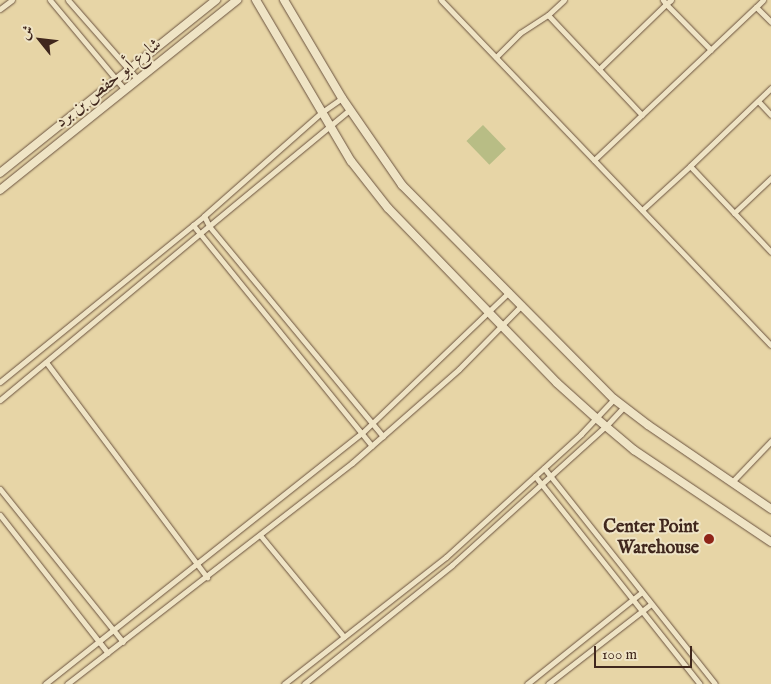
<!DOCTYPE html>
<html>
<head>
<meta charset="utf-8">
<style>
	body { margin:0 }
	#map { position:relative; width:771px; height:684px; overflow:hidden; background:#e7d5a6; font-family:"IM FELL English",Amiri,serif }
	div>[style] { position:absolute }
	.green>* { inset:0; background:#b8bd85; transform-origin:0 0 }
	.roads { filter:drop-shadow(0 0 1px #6a523f) drop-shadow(0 0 1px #6a523f) }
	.minor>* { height:5px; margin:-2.5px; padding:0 2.5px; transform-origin:2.5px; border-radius:2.5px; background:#efe4c5 }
	.secondary>* { height:8px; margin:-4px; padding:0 4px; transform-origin:4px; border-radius:4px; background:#efe4c5 }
	.dots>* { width:14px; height:14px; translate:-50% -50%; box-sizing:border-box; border:2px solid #efe4c5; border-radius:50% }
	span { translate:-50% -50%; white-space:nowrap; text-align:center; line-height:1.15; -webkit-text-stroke:4px #efe4c5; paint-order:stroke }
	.street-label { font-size:18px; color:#40271d }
	.poi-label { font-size:18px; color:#40271d; font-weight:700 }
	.right { translate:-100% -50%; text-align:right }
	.north { position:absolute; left:15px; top:15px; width:50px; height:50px; -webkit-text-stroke:4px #efe4c5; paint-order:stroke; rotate:299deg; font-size:14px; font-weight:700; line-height:20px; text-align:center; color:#40271d }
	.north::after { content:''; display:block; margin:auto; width:18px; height:22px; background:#40271d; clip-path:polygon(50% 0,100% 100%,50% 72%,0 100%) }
	.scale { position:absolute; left:594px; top:646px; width:98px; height:22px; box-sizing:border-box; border:2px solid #40271d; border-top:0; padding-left:6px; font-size:15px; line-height:18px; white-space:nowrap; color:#40271d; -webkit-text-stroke:4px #efe4c5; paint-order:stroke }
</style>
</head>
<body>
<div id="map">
	<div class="green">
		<i style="left:483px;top:125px;width:33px;height:23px;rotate:46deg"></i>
	</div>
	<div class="roads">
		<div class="minor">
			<i style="left:50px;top:0;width:117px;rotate:50.2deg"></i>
			<i style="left:68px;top:0;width:106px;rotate:48.8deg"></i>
			<i style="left:441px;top:0;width:477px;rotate:46.3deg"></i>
			<i style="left:564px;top:0;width:22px;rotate:137deg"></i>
			<i style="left:548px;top:15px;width:137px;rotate:46.8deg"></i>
			<i style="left:671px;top:0;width:6px;rotate:141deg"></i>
			<i style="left:666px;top:4px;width:64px;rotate:45.6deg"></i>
			<i style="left:756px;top:7px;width:10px;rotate:-45deg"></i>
			<i style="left:0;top:9px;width:15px;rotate:-37deg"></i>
			<i style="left:496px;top:57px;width:34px;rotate:-45deg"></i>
			<i style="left:520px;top:33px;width:33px;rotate:-33deg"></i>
			<i style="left:599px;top:69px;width:93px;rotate:-44.1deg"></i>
			<i style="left:666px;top:4px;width:5px;rotate:-127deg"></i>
			<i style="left:771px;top:88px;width:112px;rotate:136.1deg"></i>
			<i style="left:690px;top:166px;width:118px;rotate:46.7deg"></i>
			<i style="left:758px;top:101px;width:19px;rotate:47deg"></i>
			<i style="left:594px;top:160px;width:223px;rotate:-43.4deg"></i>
			<i style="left:756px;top:7px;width:21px;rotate:45deg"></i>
			<i style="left:642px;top:210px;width:65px;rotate:-42.5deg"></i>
			<i style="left:734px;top:213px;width:51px;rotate:-43.4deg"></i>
			<i style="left:204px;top:216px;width:11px;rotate:63deg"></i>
			<i style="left:209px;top:226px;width:182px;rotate:-39.6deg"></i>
			<i style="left:193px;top:225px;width:284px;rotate:51deg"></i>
			<i style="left:46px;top:362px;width:269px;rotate:53.2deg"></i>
			<i style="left:0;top:382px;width:263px;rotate:-39.1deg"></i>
			<i style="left:204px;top:216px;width:157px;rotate:-41.4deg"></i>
			<i style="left:322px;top:112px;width:24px;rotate:-35deg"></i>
			<i style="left:0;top:400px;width:272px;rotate:-39.8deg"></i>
			<i style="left:209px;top:226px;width:273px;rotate:50.4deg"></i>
			<i style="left:544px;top:468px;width:275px;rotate:51.6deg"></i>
			<i style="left:535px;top:476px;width:265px;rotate:51.6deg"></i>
			<i style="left:732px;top:482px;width:57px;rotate:-46.4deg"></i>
			<i style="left:0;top:489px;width:196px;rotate:51.2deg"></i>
			<i style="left:0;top:515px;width:175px;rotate:52deg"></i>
			<i style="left:260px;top:535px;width:132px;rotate:50.5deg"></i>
			<i style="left:45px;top:684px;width:404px;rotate:-38.4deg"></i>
			<i style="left:362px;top:433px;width:204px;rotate:-43.8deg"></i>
			<i style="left:67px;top:684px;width:361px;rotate:-37.8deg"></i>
			<i style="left:352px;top:463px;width:142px;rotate:-41.3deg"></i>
			<i style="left:459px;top:369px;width:90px;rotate:-45.5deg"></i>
			<i style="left:284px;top:684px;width:206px;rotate:-38.1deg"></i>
			<i style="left:446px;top:557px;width:183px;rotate:-42.3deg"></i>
			<i style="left:581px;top:434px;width:48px;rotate:-46.7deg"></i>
			<i style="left:304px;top:684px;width:190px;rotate:-38.8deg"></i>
			<i style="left:452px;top:565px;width:207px;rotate:-42.1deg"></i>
			<i style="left:606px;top:426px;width:26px;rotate:-47deg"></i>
			<i style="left:527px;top:684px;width:147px;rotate:-38.7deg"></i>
			<i style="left:548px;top:684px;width:130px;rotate:-37.8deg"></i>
		</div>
		<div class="secondary">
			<i style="left:256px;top:0;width:187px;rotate:59.5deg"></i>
			<i style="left:351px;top:161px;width:60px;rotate:51.8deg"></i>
			<i style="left:388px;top:208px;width:243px;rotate:46deg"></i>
			<i style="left:557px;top:383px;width:52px;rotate:41.9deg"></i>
			<i style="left:596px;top:418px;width:50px;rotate:40.1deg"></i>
			<i style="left:634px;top:450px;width:165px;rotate:33.9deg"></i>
			<i style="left:284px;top:0;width:114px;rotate:59.4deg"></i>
			<i style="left:342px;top:98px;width:106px;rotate:55.4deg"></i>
			<i style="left:402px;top:185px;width:301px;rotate:45.3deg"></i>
			<i style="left:614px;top:399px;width:43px;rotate:37.4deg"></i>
			<i style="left:648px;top:425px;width:149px;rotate:34.3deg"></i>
			<i style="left:0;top:173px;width:277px;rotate:-38.7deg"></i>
			<i style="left:0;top:190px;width:304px;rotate:-38.7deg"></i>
		</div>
	</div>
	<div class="dots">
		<i style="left:709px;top:539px;background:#8f2418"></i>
	</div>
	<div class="street-label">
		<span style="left:109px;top:84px;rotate:-39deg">شارع أبو حفص بن برد</span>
	</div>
	<div class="poi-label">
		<span class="right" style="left:699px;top:539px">Center Point<br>Warehouse</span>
	</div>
	<div class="north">ش</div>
	<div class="scale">100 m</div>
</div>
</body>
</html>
